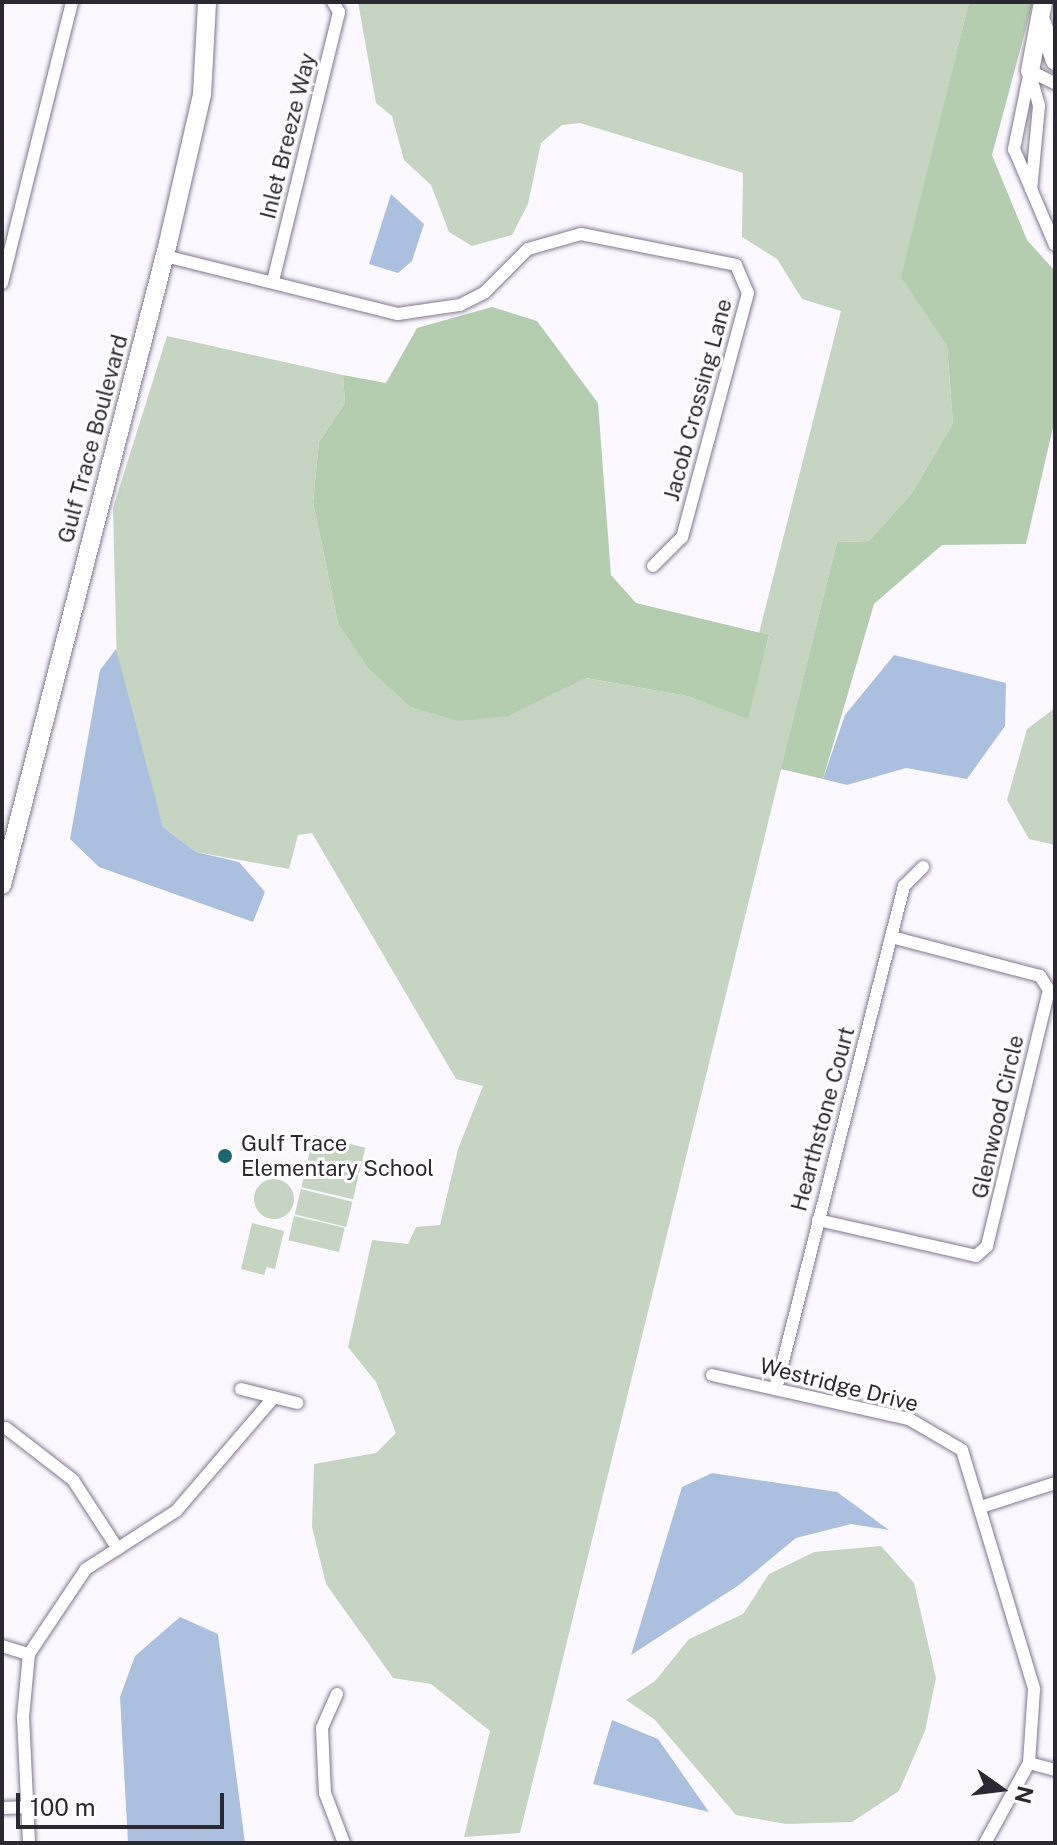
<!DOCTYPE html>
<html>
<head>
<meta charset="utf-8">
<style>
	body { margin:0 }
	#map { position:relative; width:1057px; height:1845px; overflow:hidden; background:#fbf9ff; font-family:"Public Sans",sans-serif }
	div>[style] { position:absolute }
	.green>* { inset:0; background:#c5d5c1; transform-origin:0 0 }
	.round { border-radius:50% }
	.forest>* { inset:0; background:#b5cdaf }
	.water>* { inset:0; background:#aac0de }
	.roads { filter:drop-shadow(0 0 2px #827790) drop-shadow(0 0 2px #827790) }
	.street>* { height:12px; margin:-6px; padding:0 6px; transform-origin:6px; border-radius:6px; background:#fff }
	.secondary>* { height:18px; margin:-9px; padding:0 9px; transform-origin:9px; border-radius:9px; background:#fff }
	.dots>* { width:22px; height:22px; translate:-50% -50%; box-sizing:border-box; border:4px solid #fff; border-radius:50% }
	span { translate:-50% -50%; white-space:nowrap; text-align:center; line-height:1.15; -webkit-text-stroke:6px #fff; paint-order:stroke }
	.street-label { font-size:22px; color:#2c2832 }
	.poi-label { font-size:22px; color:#2c2832 }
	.left { translate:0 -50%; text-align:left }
	.frame { position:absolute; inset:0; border:4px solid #2c2832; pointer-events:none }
	.north { position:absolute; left:961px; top:1749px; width:80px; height:80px; -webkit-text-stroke:6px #fff; paint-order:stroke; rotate:104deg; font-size:22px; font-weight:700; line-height:32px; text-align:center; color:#2c2832 }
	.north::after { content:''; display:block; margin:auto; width:28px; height:36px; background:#2c2832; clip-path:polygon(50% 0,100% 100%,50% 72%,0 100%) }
	.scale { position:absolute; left:16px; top:1793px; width:208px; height:36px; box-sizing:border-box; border:4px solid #2c2832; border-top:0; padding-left:10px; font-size:24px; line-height:28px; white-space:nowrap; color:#2c2832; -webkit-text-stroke:6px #fff; paint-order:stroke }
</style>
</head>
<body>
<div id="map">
	<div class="green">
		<i style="clip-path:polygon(358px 2px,969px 2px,902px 277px,947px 346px,953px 423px,912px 493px,869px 541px,837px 542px,520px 1833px,464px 1837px,490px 1731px,431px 1684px,393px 1678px,326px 1584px,312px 1527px,314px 1464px,376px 1453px,396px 1433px,376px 1382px,348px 1347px,372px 1240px,408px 1244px,416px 1227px,440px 1225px,458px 1149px,483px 1086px,456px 1079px,312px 833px,298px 835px,289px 869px,196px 852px,163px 827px,117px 669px,113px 508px,167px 336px,343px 375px,345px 403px,319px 442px,313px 502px,338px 623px,509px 716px,585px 678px,687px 696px,747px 718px,769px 636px,759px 633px,841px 311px,802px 299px,777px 259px,742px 237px,743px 173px,580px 123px,562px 125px,541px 143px,528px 204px,512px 235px,472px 246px,449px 232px,431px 185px,404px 160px,392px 116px,376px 103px)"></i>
		<i style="clip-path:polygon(1055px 708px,1055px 845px,1029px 839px,1007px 800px,1027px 729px)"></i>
		<i style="left:314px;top:1135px;width:53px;height:26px;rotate:14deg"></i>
		<i style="left:307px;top:1163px;width:53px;height:25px;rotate:13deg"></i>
		<i class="round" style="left:254px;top:1179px;width:40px;height:40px"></i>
		<i style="left:301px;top:1189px;width:53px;height:26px;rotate:14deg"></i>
		<i style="left:294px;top:1216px;width:52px;height:25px;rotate:13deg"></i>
		<i style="clip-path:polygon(252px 1223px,284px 1231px,275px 1269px,267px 1267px,264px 1275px,241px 1269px)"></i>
		<i style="clip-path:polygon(881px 1546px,914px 1583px,936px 1678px,925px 1731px,899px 1791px,852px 1822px,786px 1824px,736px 1815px,654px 1719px,626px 1700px,655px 1681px,689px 1639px,743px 1614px,769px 1574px,814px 1552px)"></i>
	</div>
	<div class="forest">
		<i style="clip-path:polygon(969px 2px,1033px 2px,992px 155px,1027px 240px,1055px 271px,1055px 419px,1026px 544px,942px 545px,874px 604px,823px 779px,781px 769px,837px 542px,869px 541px,912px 493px,953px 423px,947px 346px,901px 277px)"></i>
		<i style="clip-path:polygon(492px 307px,537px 321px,598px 403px,611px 575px,636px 603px,769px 635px,748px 719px,687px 696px,586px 678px,509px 716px,458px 721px,411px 707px,369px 669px,338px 623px,313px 502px,319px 442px,345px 403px,343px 375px,386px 383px,417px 328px)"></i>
	</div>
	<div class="water">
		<i style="clip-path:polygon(391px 194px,424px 224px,412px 261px,398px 273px,369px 264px)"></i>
		<i style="clip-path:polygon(116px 649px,163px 827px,196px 852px,239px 862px,265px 892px,253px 922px,99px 867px,70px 839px,100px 670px)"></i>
		<i style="clip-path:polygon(894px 655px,1006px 683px,1005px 726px,967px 779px,906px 768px,847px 785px,823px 779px,845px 715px)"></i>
		<i style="clip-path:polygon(712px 1473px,837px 1492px,889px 1530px,851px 1524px,796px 1538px,739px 1585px,631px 1655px,682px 1487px)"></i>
		<i style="clip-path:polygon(180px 1617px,218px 1634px,245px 1843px,128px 1843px,120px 1697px,135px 1656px)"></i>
		<i style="clip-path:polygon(612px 1720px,658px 1739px,709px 1812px,593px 1784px)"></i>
	</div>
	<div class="roads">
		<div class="street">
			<i style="left:1030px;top:71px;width:80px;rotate:101.6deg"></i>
			<i style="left:1014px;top:149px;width:104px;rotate:66.9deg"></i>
			<i style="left:1030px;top:71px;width:28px;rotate:26deg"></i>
			<i style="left:1030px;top:74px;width:33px;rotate:74deg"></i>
			<i style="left:1039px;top:106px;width:84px;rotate:95.4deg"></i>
			<i style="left:165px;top:256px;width:240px;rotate:14deg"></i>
			<i style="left:398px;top:314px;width:63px;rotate:-8.3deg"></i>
			<i style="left:460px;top:305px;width:28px;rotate:-27deg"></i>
			<i style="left:485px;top:292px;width:61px;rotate:-45deg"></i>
			<i style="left:528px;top:249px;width:55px;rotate:-15.8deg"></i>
			<i style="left:581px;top:234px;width:158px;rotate:11.3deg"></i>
			<i style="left:736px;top:265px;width:30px;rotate:67deg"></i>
			<i style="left:748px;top:293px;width:253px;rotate:105.1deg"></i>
			<i style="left:682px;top:537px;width:41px;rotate:135deg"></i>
			<i style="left:273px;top:281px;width:277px;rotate:-76.2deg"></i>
			<i style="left:339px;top:12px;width:12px;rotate:-121deg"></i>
			<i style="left:2px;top:283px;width:290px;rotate:-76deg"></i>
			<i style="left:818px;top:1220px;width:162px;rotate:12.8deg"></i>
			<i style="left:976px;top:1256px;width:15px;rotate:-42deg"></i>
			<i style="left:987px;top:1246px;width:263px;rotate:-76.4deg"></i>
			<i style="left:1049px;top:990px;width:17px;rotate:-123deg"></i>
			<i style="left:1040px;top:976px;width:154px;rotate:-165.3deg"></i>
			<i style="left:712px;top:1375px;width:202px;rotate:12.6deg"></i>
			<i style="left:909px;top:1419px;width:61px;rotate:30.3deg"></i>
			<i style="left:962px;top:1450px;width:250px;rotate:73.2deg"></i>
			<i style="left:1034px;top:1689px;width:74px;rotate:93.9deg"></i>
			<i style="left:1029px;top:1763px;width:91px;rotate:118.8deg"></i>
			<i style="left:241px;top:1389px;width:58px;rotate:14deg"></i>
			<i style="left:776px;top:1389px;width:519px;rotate:-75.72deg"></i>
			<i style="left:904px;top:886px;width:27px;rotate:-45deg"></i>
			<i style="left:6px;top:1428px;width:85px;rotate:37.8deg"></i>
			<i style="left:73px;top:1480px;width:82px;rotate:56.9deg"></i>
			<i style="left:984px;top:1506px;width:75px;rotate:-17.9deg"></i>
			<i style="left:2px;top:1646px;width:28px;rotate:17deg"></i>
			<i style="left:337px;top:1694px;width:37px;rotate:114deg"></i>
			<i style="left:322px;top:1728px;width:65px;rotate:87.4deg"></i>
			<i style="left:325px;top:1793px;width:53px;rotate:69.2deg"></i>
			<i style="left:1029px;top:1763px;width:27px;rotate:15deg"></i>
			<i style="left:2px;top:1808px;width:23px;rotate:-2deg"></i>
			<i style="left:29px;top:1843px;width:126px;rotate:-92.7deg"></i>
			<i style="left:23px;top:1717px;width:63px;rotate:-84.6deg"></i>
			<i style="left:29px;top:1654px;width:102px;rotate:-56.2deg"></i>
			<i style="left:86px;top:1569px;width:107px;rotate:-32.8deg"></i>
			<i style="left:176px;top:1511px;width:150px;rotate:-49.3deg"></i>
		</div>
		<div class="secondary">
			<i style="left:1042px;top:23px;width:40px;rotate:71.1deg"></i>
			<i style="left:1030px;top:71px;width:70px;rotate:-79.3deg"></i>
			<i style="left:2px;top:885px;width:663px;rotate:-75.5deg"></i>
			<i style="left:168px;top:243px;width:152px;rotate:-77.1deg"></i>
			<i style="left:202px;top:95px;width:93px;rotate:-86.9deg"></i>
		</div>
	</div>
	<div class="dots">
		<i style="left:225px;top:1156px;background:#1c6772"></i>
	</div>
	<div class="street-label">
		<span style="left:288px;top:136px;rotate:-76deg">Inlet Breeze Way</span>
		<span style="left:698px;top:400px;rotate:-75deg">Jacob Crossing Lane</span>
		<span style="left:93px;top:439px;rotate:-75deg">Gulf Trace Boulevard</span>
		<span style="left:998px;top:1117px;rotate:-77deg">Glenwood Circle</span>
		<span style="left:823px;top:1119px;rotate:-75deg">Hearthstone Court</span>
		<span style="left:839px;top:1385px;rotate:14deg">Westridge Drive</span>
	</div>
	<div class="poi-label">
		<span class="left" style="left:241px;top:1156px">Gulf Trace<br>Elementary School</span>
	</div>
	<div class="frame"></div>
	<div class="north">N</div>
	<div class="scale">100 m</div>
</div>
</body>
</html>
